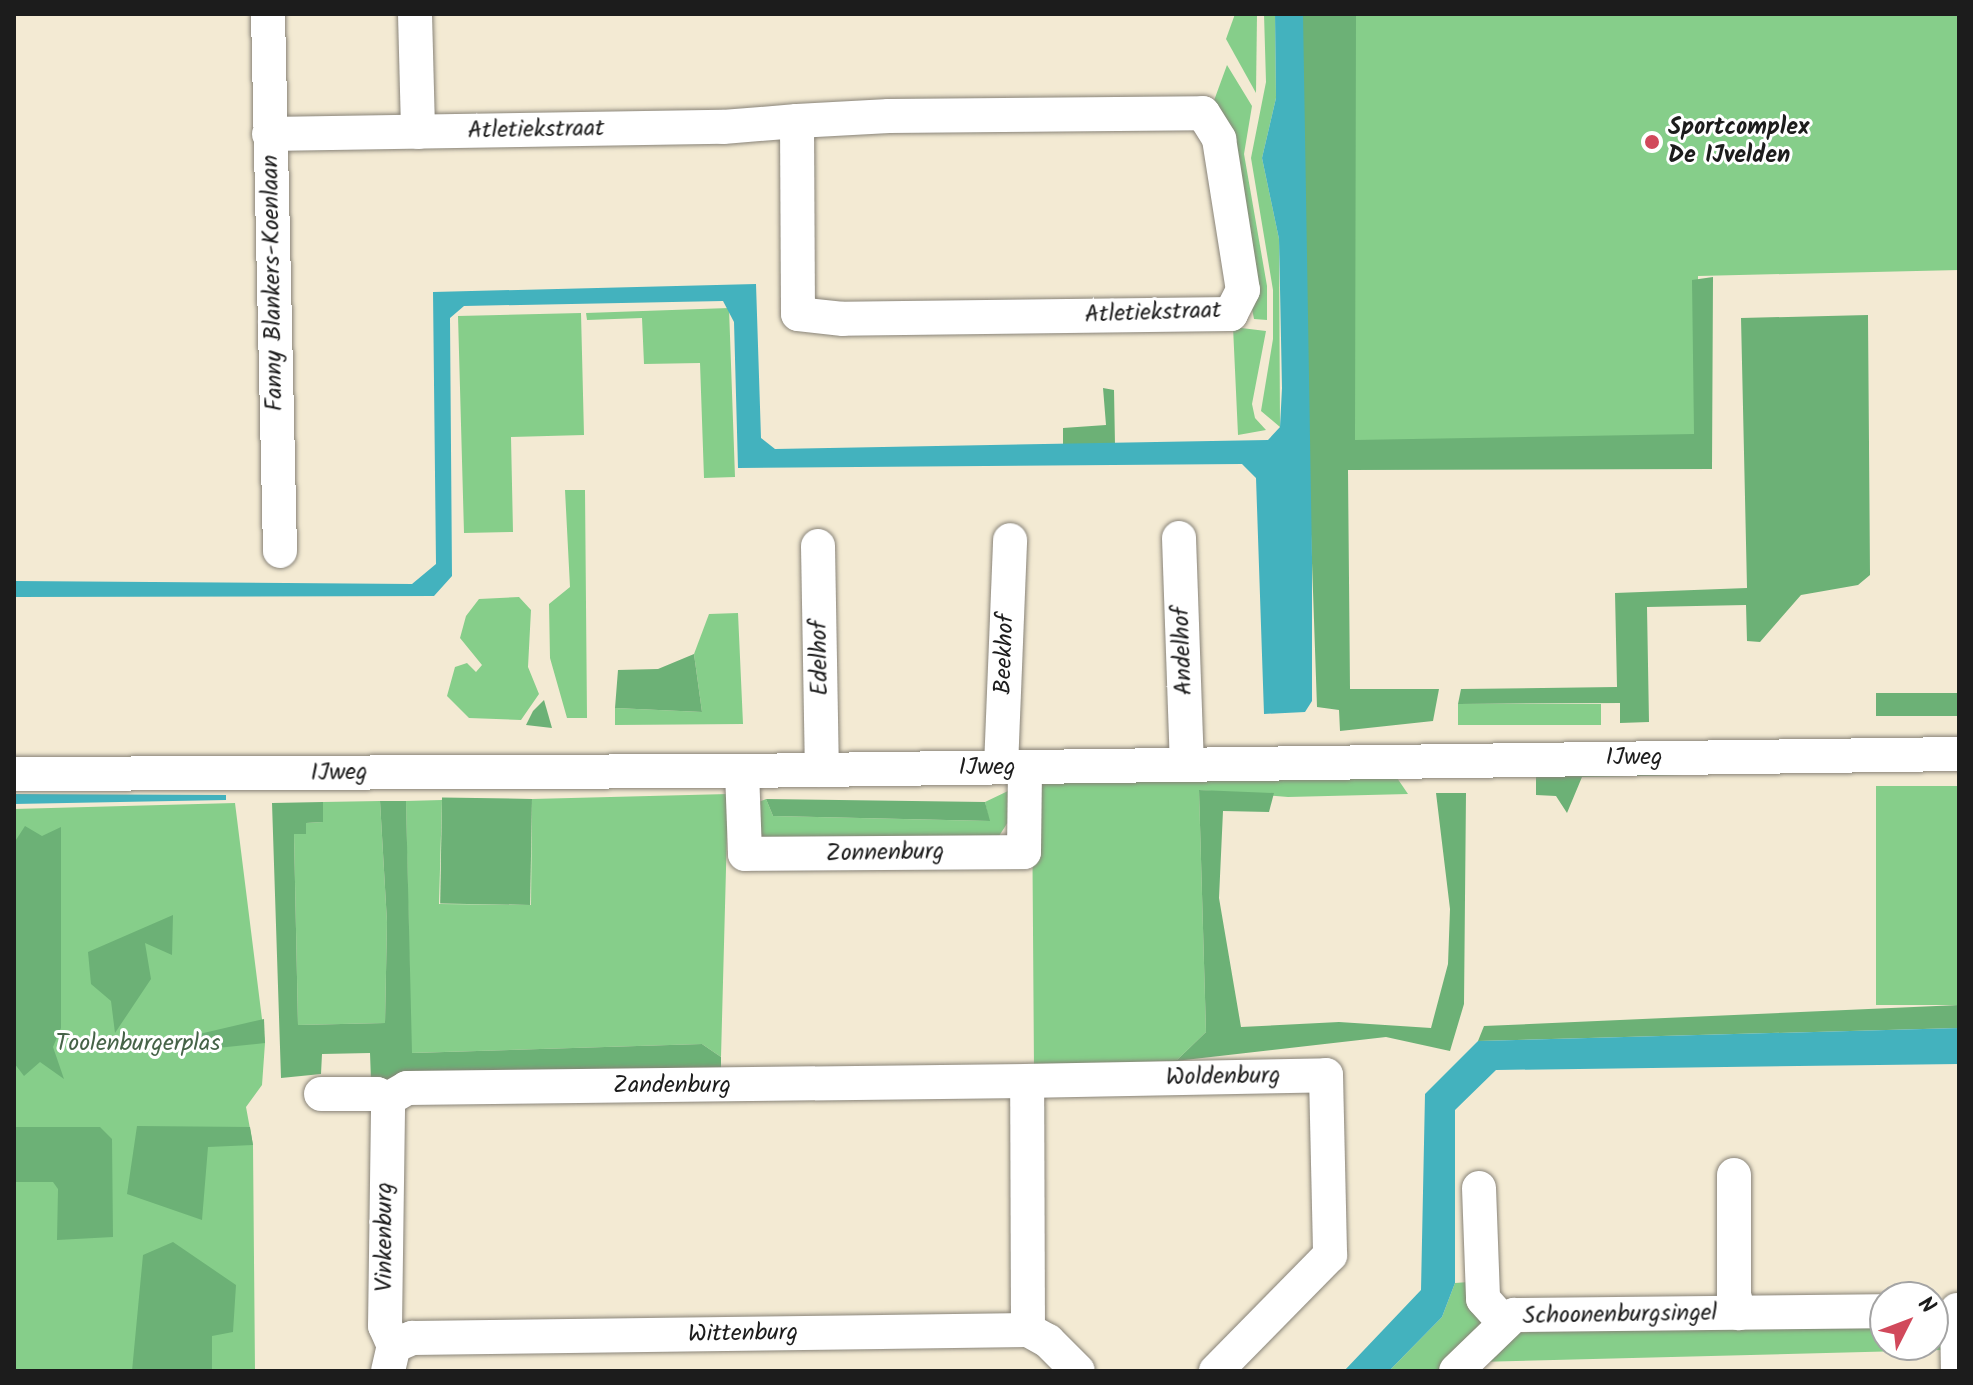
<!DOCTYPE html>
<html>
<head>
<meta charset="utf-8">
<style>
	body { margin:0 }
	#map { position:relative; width:1973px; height:1385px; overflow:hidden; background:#f3ead3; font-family:Kalam,sans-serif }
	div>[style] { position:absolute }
	.green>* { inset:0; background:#86ce8a; transform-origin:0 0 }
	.forest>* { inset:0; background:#6cb176; transform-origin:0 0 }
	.water>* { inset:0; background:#43b2be }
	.roads { filter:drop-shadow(0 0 2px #888378) drop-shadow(0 0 2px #888378) }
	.minor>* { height:34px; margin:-17px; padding:0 17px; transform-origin:17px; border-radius:17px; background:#fff }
	.dots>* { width:22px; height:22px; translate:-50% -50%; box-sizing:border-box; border:4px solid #fff; border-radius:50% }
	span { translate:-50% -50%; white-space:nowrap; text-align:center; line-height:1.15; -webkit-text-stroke:6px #fff; paint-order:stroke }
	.poi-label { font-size:24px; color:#1c1c1c; font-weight:700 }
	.left { translate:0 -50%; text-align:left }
	.street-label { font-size:24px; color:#1c1c1c }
	.park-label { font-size:24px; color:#466348 }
	.frame { position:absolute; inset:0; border:16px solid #1c1c1c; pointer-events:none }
	.north { position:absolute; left:1869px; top:1281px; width:80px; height:80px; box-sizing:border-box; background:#fff; border:2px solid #a4a4a4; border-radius:50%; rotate:48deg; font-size:22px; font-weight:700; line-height:32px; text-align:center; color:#1c1c1c }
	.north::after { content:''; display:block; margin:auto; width:28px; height:36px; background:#d1495b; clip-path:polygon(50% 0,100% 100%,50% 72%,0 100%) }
</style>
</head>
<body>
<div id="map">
	<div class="green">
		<i style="clip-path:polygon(1235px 14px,1257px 14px,1256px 93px,1226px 39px)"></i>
		<i style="clip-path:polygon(1264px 14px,1275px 14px,1276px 98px,1262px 158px,1279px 239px,1280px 427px,1261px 411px,1273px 339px,1273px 290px,1251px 158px,1266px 82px)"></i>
		<i style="clip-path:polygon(1341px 14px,1959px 14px,1959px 270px,1698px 276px,1697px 447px,1353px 450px)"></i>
		<i style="clip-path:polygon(1227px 65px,1252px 106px,1244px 154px,1267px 286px,1267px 320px,1254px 319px,1212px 106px)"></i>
		<i style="clip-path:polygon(729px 308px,735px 477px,704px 478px,700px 363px,644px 364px,642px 318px,587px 320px,586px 313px)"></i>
		<i style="clip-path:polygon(581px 313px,584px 435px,511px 437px,513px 532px,464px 533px,458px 316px)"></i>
		<i style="clip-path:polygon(1233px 327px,1266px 331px,1252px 404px,1255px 418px,1266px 430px,1238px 435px)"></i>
		<i style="clip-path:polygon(565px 490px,585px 490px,587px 718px,567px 718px,550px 658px,549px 604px,570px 587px)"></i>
		<i style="clip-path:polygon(519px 597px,531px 610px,528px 667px,539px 694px,521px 720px,469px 718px,447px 696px,455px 667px,467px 663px,476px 672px,482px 665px,460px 638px,466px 616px,479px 599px)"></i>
		<i style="clip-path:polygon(738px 613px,743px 724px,615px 725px,615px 708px,702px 712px,694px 654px,709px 614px)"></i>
		<i style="left:1458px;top:704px;width:143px;height:21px"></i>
		<i style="clip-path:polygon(1393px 772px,1408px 794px,1288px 797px,1199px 790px,1206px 1032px,1177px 1060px,1175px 1070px,1167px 1061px,1034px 1069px,1032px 794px,1046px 775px)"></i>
		<i style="left:1959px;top:786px;width:219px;height:83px;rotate:90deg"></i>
		<i style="clip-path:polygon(1008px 791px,1008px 822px,999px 836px,781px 840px,759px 836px,752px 805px,766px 799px,773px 816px,989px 821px,985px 802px)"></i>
		<i style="clip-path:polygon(728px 794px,721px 1057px,702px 1044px,411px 1053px,406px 801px,442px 800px,439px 904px,531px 905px,532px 799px)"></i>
		<i style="clip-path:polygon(380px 801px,387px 922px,385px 1023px,298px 1025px,294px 834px,306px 834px,305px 823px,323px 822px,323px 802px)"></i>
		<i style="clip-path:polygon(235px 803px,265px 1043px,262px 1085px,246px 1107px,253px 1145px,255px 1371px,14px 1371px,14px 809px)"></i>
		<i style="clip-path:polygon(1469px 1282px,1489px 1322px,1441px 1371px,1389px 1371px,1442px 1317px,1455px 1283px)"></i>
		<i style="clip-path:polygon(1939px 1319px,1942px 1350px,1476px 1362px,1504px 1334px,1541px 1331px,1885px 1321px,1885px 1345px,1933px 1345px,1933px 1320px)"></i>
	</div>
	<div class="forest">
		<i style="clip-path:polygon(1293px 14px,1356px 14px,1355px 440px,1694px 434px,1692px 280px,1713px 277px,1712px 469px,1348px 470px,1350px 689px,1439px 689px,1433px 721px,1340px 731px,1339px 710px,1317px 707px)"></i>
		<i style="clip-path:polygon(1868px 315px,1870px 575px,1858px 585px,1801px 595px,1760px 642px,1747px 641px,1746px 605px,1647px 607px,1649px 722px,1620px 723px,1620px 703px,1458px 704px,1461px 689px,1617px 687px,1615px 593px,1747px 588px,1741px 318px)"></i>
		<i style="clip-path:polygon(1103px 388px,1114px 390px,1115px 445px,1063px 446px,1063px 428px,1106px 425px)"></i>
		<i style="clip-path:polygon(694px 654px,702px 712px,615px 708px,618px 670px,658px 669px)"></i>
		<i style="left:1959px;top:693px;width:23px;height:83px;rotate:90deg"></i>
		<i style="clip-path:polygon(544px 700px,552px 728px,526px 725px,533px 711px)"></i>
		<i style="clip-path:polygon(1682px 762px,1684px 775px,1582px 777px,1567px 813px,1556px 796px,1536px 795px,1536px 763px)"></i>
		<i style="clip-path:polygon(1199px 790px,1274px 793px,1269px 812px,1223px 811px,1219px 898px,1241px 1027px,1339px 1022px,1431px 1028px,1448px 964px,1450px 909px,1436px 793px,1466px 793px,1464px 1004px,1450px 1051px,1386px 1037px,1176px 1061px,1206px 1032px)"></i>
		<i style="left:532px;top:799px;width:106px;height:90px;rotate:91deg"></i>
		<i style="clip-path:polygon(766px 799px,985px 802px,990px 821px,773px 816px)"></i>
		<i style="clip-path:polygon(380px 801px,406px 801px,412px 1053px,702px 1044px,721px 1057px,721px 1074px,371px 1081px,370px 1053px,322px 1054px,321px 1074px,281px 1078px,272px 803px,323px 802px,323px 822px,306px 823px,306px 834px,294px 834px,298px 1025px,385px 1023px,387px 922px)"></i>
		<i style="clip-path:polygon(25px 826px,42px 836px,61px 827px,61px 1028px,53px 1047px,64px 1079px,40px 1062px,24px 1076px,14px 1063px,14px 843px)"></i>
		<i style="clip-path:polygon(173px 915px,172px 955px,145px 943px,151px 979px,115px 1033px,111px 1001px,91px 984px,88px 952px)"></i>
		<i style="clip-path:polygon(1959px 1005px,1959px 1028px,1478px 1041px,1484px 1026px)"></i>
		<i style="clip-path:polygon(264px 1019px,265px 1043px,178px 1052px,182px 1038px)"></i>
		<i style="clip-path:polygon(137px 1126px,250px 1127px,253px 1145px,208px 1147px,202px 1220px,127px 1194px)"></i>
		<i style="clip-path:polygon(14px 1127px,100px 1127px,112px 1139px,113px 1237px,57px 1240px,58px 1189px,53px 1182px,14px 1182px)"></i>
		<i style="clip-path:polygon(173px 1242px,236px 1285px,233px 1332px,212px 1336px,212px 1371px,132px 1371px,143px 1255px)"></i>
	</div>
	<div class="water">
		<i style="clip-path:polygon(1275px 14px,1303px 14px,1312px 558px,1312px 701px,1305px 712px,1264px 714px,1256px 478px,1242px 464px,738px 468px,734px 322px,723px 301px,464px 306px,450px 318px,452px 576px,434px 596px,14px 597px,14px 581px,412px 584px,436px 564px,433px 292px,756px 284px,761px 438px,775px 449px,1268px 440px,1280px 427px,1282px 388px,1279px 239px,1262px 158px,1276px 98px)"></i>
		<i style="clip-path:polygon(14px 794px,226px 795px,226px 800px,14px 804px)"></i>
		<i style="clip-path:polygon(1959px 1028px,1959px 1064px,1496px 1070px,1455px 1110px,1455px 1283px,1442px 1317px,1389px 1371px,1344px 1371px,1421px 1290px,1425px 1094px,1478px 1041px)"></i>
	</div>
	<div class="roads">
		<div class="minor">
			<i style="left:268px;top:14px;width:537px;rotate:88.72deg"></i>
			<i style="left:415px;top:14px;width:118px;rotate:88.5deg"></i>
			<i style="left:269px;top:134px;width:454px;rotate:-0.9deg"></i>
			<i style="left:723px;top:127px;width:74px;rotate:-4.6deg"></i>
			<i style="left:797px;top:121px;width:92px;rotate:-3.1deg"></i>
			<i style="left:889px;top:116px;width:314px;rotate:-0.5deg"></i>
			<i style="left:1203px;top:113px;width:31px;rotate:58deg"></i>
			<i style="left:1219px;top:139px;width:153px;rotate:81deg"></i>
			<i style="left:1243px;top:290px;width:27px;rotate:117deg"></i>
			<i style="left:1231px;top:314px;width:388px;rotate:179.3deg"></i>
			<i style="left:843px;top:319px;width:45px;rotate:-173.7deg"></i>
			<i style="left:798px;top:314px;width:193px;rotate:-90.3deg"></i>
			<i style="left:1179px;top:538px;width:225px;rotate:88deg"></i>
			<i style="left:818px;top:546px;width:224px;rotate:89deg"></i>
			<i style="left:1001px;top:767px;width:227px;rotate:-87.7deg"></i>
			<i style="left:742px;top:771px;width:83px;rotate:87.9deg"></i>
			<i style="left:745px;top:854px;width:279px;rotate:-0.4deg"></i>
			<i style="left:1024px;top:852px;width:84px;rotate:-89.3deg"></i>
			<i style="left:14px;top:774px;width:728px;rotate:-0.24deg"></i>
			<i style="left:742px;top:771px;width:1217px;rotate:-0.8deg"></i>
			<i style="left:321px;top:1094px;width:56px"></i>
			<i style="left:377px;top:1094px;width:12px;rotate:24deg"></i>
			<i style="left:388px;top:1099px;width:22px;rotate:-30deg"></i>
			<i style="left:407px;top:1088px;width:620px;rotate:-0.65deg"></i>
			<i style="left:1734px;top:1175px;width:120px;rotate:90deg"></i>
			<i style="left:1734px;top:1295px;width:19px;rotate:74deg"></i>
			<i style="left:1479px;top:1188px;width:111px;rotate:87.9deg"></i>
			<i style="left:1483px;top:1299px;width:31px;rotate:48deg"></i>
			<i style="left:1957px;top:1310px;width:61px;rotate:89.1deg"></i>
			<i style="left:1028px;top:1330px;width:249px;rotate:-90.2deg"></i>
			<i style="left:1027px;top:1081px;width:299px;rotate:-1.1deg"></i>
			<i style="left:1326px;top:1075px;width:180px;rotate:88.7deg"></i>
			<i style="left:1330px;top:1255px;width:163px;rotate:134.5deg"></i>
			<i style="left:394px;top:1346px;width:20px;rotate:-24deg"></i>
			<i style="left:412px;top:1338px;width:616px;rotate:-0.74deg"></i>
			<i style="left:1028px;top:1330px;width:23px;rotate:29deg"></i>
			<i style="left:1048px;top:1341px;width:42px;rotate:45deg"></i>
			<i style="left:388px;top:1371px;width:26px;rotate:-77deg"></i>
			<i style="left:394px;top:1346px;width:22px;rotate:-114deg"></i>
			<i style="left:385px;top:1326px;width:227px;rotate:-89.2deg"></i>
			<i style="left:1456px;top:1371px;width:81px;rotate:-44deg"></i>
			<i style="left:1514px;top:1315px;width:371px;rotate:-0.6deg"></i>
		</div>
	</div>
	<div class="dots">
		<i style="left:1652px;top:142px;background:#d1495b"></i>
	</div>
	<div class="poi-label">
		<span class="left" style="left:1668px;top:142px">Sportcomplex<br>De IJvelden</span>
	</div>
	<div class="street-label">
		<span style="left:536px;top:130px;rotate:-1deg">Atletiekstraat</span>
		<span style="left:273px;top:283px;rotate:-91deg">Fanny Blankers-Koenlaan</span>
		<span style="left:1153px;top:313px;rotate:-2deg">Atletiekstraat</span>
		<span style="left:1183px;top:651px;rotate:-92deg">Andelhof</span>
		<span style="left:1005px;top:654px;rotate:-88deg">Beekhof</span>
		<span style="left:820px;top:658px;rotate:-91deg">Edelhof</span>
		<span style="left:1634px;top:758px">IJweg</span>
		<span style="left:987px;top:768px">IJweg</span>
		<span style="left:339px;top:773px;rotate:-1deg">IJweg</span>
		<span style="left:885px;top:853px;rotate:-1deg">Zonnenburg</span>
		<span style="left:1223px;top:1077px;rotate:-1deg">Woldenburg</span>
		<span style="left:672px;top:1086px">Zandenburg</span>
		<span style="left:385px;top:1237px;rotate:-90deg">Vinkenburg</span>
		<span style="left:1620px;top:1315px;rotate:-1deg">Schoonenburgsingel</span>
		<span style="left:743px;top:1334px;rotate:-1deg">Wittenburg</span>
	</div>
	<div class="park-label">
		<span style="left:138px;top:1044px">Toolenburgerplas</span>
	</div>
	<div class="frame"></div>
	<div class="north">N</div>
</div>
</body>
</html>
